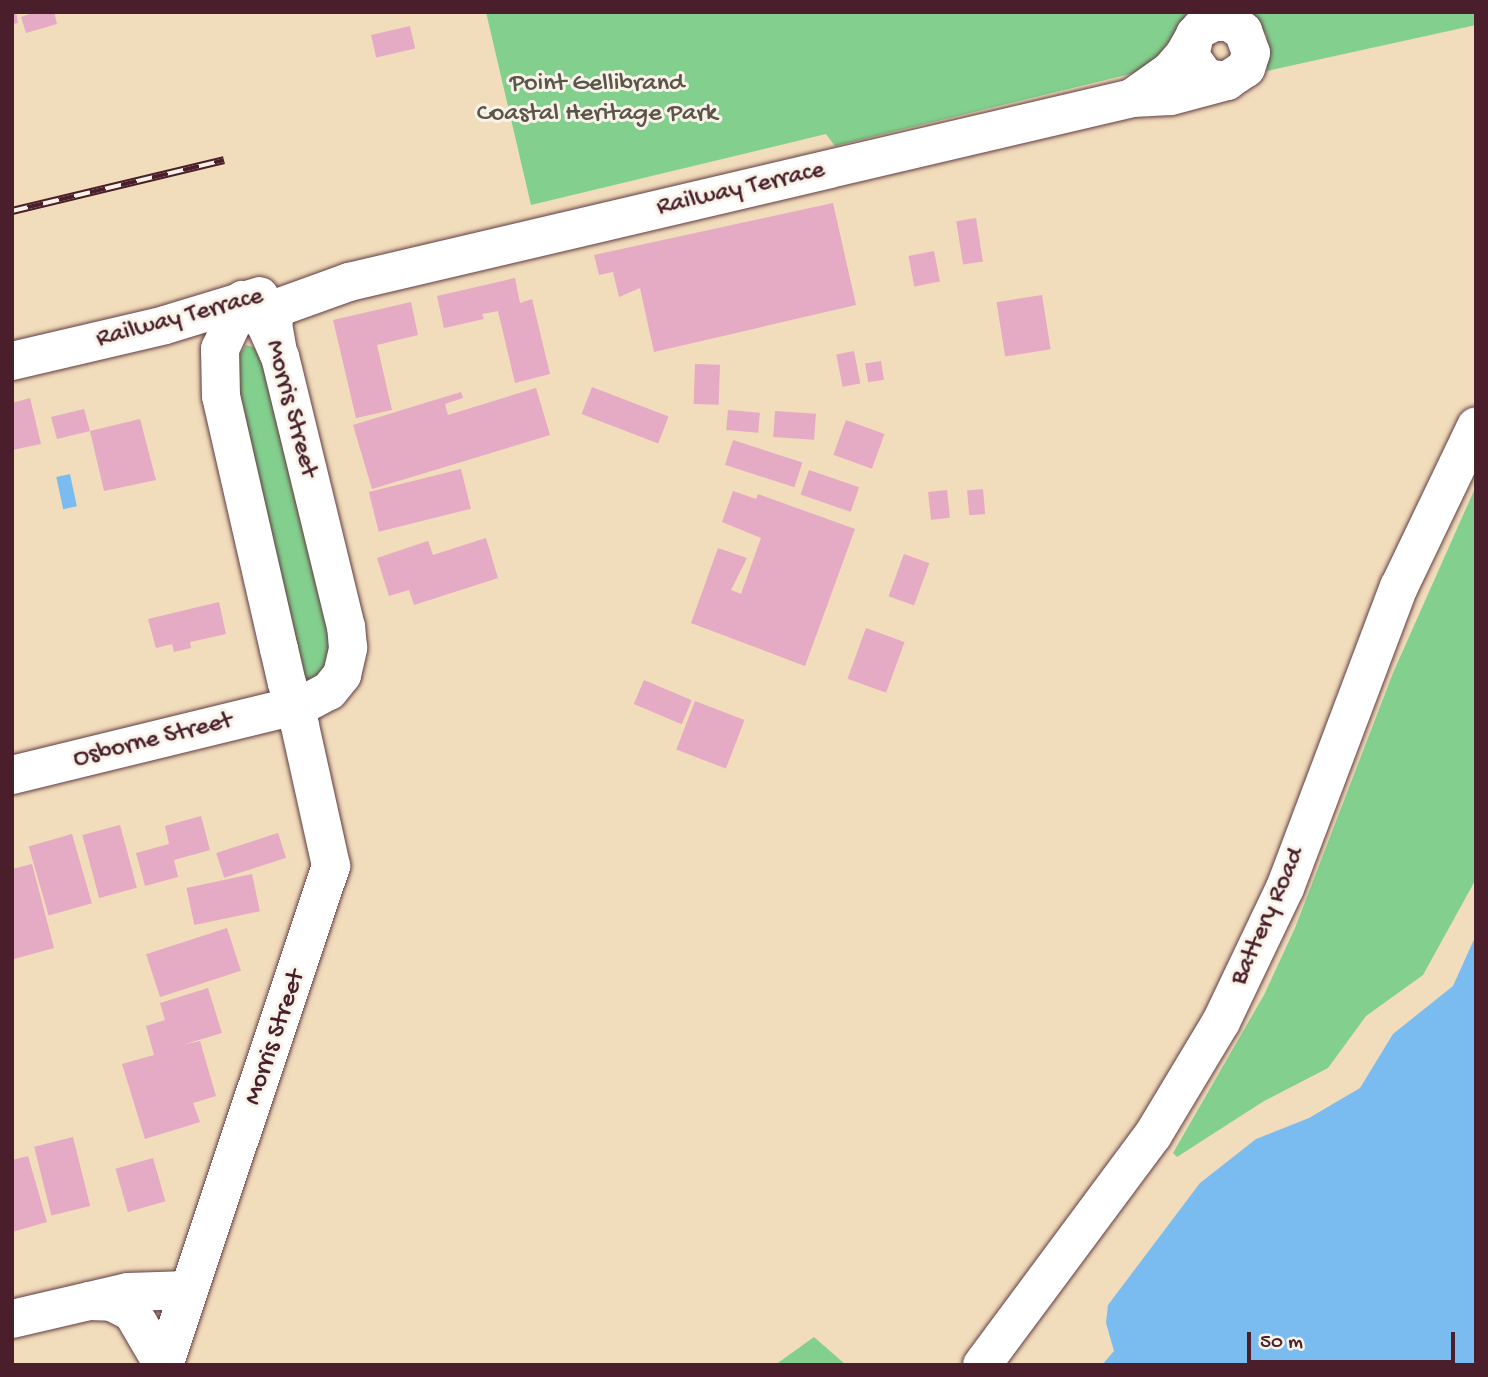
<!DOCTYPE html>
<html>
<head>
<meta charset="utf-8">
<style>
	body { margin:0 }
	#map { position:relative; width:1488px; height:1377px; overflow:hidden; background:#f1dcbb; font-family:"Gochi Hand",sans-serif }
	div>[style] { position:absolute }
	.green>* { inset:0; background:#83d08e }
	.water>* { inset:0; background:#7bbcf0; transform-origin:0 0 }
	.building>* { inset:0; background:#e5aac4; transform-origin:0 0 }
	.roads { filter:drop-shadow(0 0 2px #633b41) drop-shadow(0 0 2px #633b41) }
	.minor>* { height:38px; margin:-19px; padding:0 19px; transform-origin:19px; border-radius:19px; background:#fff }
	.rail>* { height:8px; margin-top:-4px; transform-origin:0; background:repeating-linear-gradient(90deg,#f7f3e8 0 16px,#4a1f2b 0 32px); box-sizing:border-box; border-block:2px solid #4a1f2b }
	span { translate:-50% -50%; white-space:nowrap; text-align:center; line-height:1.15; -webkit-text-stroke:6px #f7f3e8; paint-order:stroke }
	.park-label { font-size:26px; color:#5b5449 }
	.street-label { font-size:26px; color:#4a1f2b }
	.frame { position:absolute; inset:0; border:14px solid #4a1f2b; pointer-events:none }
	.scale { position:absolute; left:1247px; top:1332px; width:208px; height:32px; box-sizing:border-box; border:4px solid #4a1f2b; border-top:0; padding-left:9px; font-size:21px; line-height:24px; white-space:nowrap; color:#4a1f2b; -webkit-text-stroke:5px #f7f3e8; paint-order:stroke }
</style>
</head>
<body>
<div id="map">
	<div class="green">
		<i style="clip-path:polygon(486px 12px,1190px 12px,1151px 66px,1130px 74px,835px 146px,826px 134px,531px 205px)"></i>
		<i style="clip-path:polygon(1251px 12px,1476px 12px,1476px 25px,1267px 71px,1267px 36px)"></i>
		<i style="clip-path:polygon(246px 345px,259px 349px,336px 655px,307px 686px,233px 398px,236px 360px)"></i>
		<i style="clip-path:polygon(1476px 486px,1476px 879px,1423px 975px,1366px 1016px,1328px 1068px,1264px 1101px,1177px 1157px,1173px 1153px,1264px 995px,1295px 928px,1393px 673px)"></i>
		<i style="clip-path:polygon(814px 1337px,846px 1365px,775px 1365px)"></i>
	</div>
	<div class="water">
		<i style="left:70px;top:474px;width:33px;height:14px;rotate:78deg"></i>
		<i style="clip-path:polygon(1476px 935px,1476px 1365px,1102px 1365px,1114px 1351px,1106px 1323px,1108px 1305px,1200px 1183px,1256px 1139px,1309px 1118px,1360px 1088px,1393px 1034px,1453px 986px)"></i>
	</div>
	<div class="building">
		<i style="clip-path:polygon(12px 12px,16px 12px,18px 23px,12px 24px)"></i>
		<i style="clip-path:polygon(35px 12px,54px 12px,57px 24px,26px 33px,21px 17px)"></i>
		<i style="left:410px;top:26px;width:23px;height:40px;rotate:77deg"></i>
		<i style="clip-path:polygon(833px 203px,856px 305px,654px 352px,640px 288px,619px 297px,613px 272px,599px 275px,594px 255px)"></i>
		<i style="left:976px;top:218px;width:44px;height:20px;rotate:81deg"></i>
		<i style="left:934px;top:251px;width:31px;height:26px;rotate:79deg"></i>
		<i style="clip-path:polygon(515px 278px,520px 303px,532px 299px,550px 374px,515px 383px,498px 311px,482px 314px,484px 319px,444px 328px,437px 296px)"></i>
		<i style="left:1042px;top:295px;width:55px;height:46px;rotate:81deg"></i>
		<i style="clip-path:polygon(411px 302px,418px 335px,377px 345px,392px 410px,356px 418px,333px 320px)"></i>
		<i style="left:854px;top:351px;width:33px;height:18px;rotate:79deg"></i>
		<i style="left:881px;top:361px;width:19px;height:16px;rotate:81deg"></i>
		<i style="left:695px;top:364px;width:25px;height:40px;rotate:2deg"></i>
		<i style="left:592px;top:387px;width:82px;height:29px;rotate:21deg"></i>
		<i style="clip-path:polygon(536px 388px,550px 435px,372px 489px,353px 425px,461px 392px,463px 398px,445px 404px,448px 415px)"></i>
		<i style="clip-path:polygon(30px 398px,41px 444px,12px 450px,12px 403px)"></i>
		<i style="clip-path:polygon(84px 409px,90px 431px,140px 419px,156px 480px,104px 491px,90px 431px,57px 439px,51px 417px)"></i>
		<i style="left:728px;top:410px;width:32px;height:20px;rotate:5deg"></i>
		<i style="left:775px;top:411px;width:41px;height:26px;rotate:4deg"></i>
		<i style="left:846px;top:420px;width:41px;height:37px;rotate:20deg"></i>
		<i style="left:733px;top:440px;width:73px;height:26px;rotate:18deg"></i>
		<i style="left:461px;top:469px;width:41px;height:95px;rotate:76deg"></i>
		<i style="left:809px;top:470px;width:53px;height:26px;rotate:19deg"></i>
		<i style="left:983px;top:489px;width:25px;height:16px;rotate:85deg"></i>
		<i style="left:947px;top:490px;width:28px;height:19px;rotate:84deg"></i>
		<i style="clip-path:polygon(733px 491px,756px 499px,758px 494px,855px 529px,805px 666px,691px 623px,718px 548px,747px 558px,731px 590px,741px 594px,761px 538px,722px 522px)"></i>
		<i style="clip-path:polygon(486px 538px,498px 578px,414px 605px,409px 590px,389px 596px,377px 558px,428px 541px,433px 555px)"></i>
		<i style="left:904px;top:554px;width:27px;height:45px;rotate:20deg"></i>
		<i style="clip-path:polygon(219px 602px,226px 634px,190px 642px,191px 648px,174px 652px,172px 644px,156px 648px,148px 619px)"></i>
		<i style="left:866px;top:628px;width:41px;height:54px;rotate:20deg"></i>
		<i style="left:644px;top:680px;width:52px;height:26px;rotate:23deg"></i>
		<i style="left:695px;top:701px;width:53px;height:52px;rotate:21deg"></i>
		<i style="clip-path:polygon(201px 816px,210px 850px,174px 860px,178px 877px,145px 886px,136px 853px,169px 844px,165px 826px)"></i>
		<i style="left:120px;top:825px;width:65px;height:39px;rotate:75deg"></i>
		<i style="left:278px;top:833px;width:26px;height:65px;rotate:72deg"></i>
		<i style="left:72px;top:834px;width:72px;height:45px;rotate:74deg"></i>
		<i style="clip-path:polygon(32px 864px,54px 948px,14px 959px,12px 869px)"></i>
		<i style="left:252px;top:874px;width:38px;height:67px;rotate:78deg"></i>
		<i style="left:227px;top:928px;width:45px;height:85px;rotate:72deg"></i>
		<i style="clip-path:polygon(208px 988px,222px 1033px,182px 1045px,200px 1041px,216px 1096px,193px 1103px,200px 1122px,145px 1139px,122px 1064px,154px 1055px,146px 1026px,165px 1020px,160px 1003px)"></i>
		<i style="left:73px;top:1137px;width:71px;height:40px;rotate:76deg"></i>
		<i style="clip-path:polygon(28px 1156px,47px 1222px,12px 1232px,12px 1160px)"></i>
		<i style="left:153px;top:1158px;width:45px;height:39px;rotate:74deg"></i>
	</div>
	<div class="roads">
		<div class="minor">
			<i style="left:1132px;top:98px;width:47px;rotate:-35.4deg"></i>
			<i style="left:1170px;top:71px;width:21px;rotate:-49deg"></i>
			<i style="left:1184px;top:55px;width:23px;rotate:-61deg"></i>
			<i style="left:1195px;top:35px;width:8px;rotate:-50deg"></i>
			<i style="left:1200px;top:29px;width:16px;rotate:-27deg"></i>
			<i style="left:1214px;top:22px;width:15px"></i>
			<i style="left:1229px;top:22px;width:17px;rotate:33deg"></i>
			<i style="left:1243px;top:31px;width:23px;rotate:70deg"></i>
			<i style="left:1251px;top:53px;width:16px;rotate:108deg"></i>
			<i style="left:1246px;top:68px;width:23px;rotate:146deg"></i>
			<i style="left:1227px;top:81px;width:21px;rotate:-172deg"></i>
			<i style="left:1206px;top:78px;width:27px;rotate:-126deg"></i>
			<i style="left:1190px;top:56px;width:22px;rotate:-77deg"></i>
			<i style="left:278px;top:352px;width:29px;rotate:-100deg"></i>
			<i style="left:273px;top:323px;width:16px;rotate:-75deg"></i>
			<i style="left:277px;top:308px;width:77px;rotate:-19.9deg"></i>
			<i style="left:349px;top:282px;width:804px;rotate:-13.22deg"></i>
			<i style="left:1132px;top:98px;width:39px;rotate:-3deg"></i>
			<i style="left:1171px;top:96px;width:58px;rotate:-15deg"></i>
			<i style="left:12px;top:361px;width:157px;rotate:-13.2deg"></i>
			<i style="left:165px;top:325px;width:99px;rotate:-17deg"></i>
			<i style="left:12px;top:775px;width:290px;rotate:-13.7deg"></i>
			<i style="left:294px;top:706px;width:12px;rotate:-14deg"></i>
			<i style="left:306px;top:703px;width:26px;rotate:-28deg"></i>
			<i style="left:329px;top:691px;width:21px;rotate:-51deg"></i>
			<i style="left:342px;top:675px;width:28px;rotate:-77deg"></i>
			<i style="left:348px;top:648px;width:21px;rotate:-95deg"></i>
			<i style="left:346px;top:627px;width:278px;rotate:-103.7deg"></i>
			<i style="left:280px;top:357px;width:36px;rotate:-114deg"></i>
			<i style="left:265px;top:324px;width:33px;rotate:-133deg"></i>
			<i style="left:243px;top:300px;width:54px;rotate:115.1deg"></i>
			<i style="left:220px;top:349px;width:47px;rotate:88.8deg"></i>
			<i style="left:221px;top:396px;width:260px;rotate:77.1deg"></i>
			<i style="left:279px;top:649px;width:35px;rotate:77deg"></i>
			<i style="left:287px;top:683px;width:24px;rotate:73deg"></i>
			<i style="left:294px;top:706px;width:21px;rotate:73deg"></i>
			<i style="left:300px;top:726px;width:143px;rotate:77.5deg"></i>
			<i style="left:331px;top:866px;width:526px;rotate:108.5deg"></i>
			<i style="left:89px;top:1301px;width:23px;rotate:2deg"></i>
			<i style="left:112px;top:1302px;width:22px;rotate:27deg"></i>
			<i style="left:132px;top:1312px;width:61px;rotate:59.7deg"></i>
			<i style="left:12px;top:1319px;width:119px;rotate:-13.1deg"></i>
			<i style="left:128px;top:1292px;width:61px;rotate:-1.9deg"></i>
			<i style="left:982px;top:1365px;width:287px;rotate:-53.4deg"></i>
			<i style="left:1153px;top:1135px;width:132px;rotate:-59deg"></i>
			<i style="left:1221px;top:1022px;width:148px;rotate:-64.5deg"></i>
			<i style="left:1285px;top:888px;width:322px;rotate:-69.3deg"></i>
			<i style="left:1399px;top:587px;width:178px;rotate:-64.4deg"></i>
		</div>
	</div>
	<div class="rail">
		<i style="left:12px;top:211px;width:218px;rotate:-13.5deg"></i>
	</div>
	<div class="park-label">
		<span style="left:597px;top:100px">Point Gellibrand<br>Coastal Heritage Park</span>
	</div>
	<div class="street-label">
		<span style="left:741px;top:190px;rotate:-13deg">Railway Terrace</span>
		<span style="left:180px;top:319px;rotate:-15deg">Railway Terrace</span>
		<span style="left:290px;top:409px;rotate:75deg">Morris Street</span>
		<span style="left:153px;top:741px;rotate:-14deg">Osborne Street</span>
		<span style="left:1269px;top:917px;rotate:-66deg">Battery Road</span>
		<span style="left:276px;top:1038px;rotate:-71deg">Morris Street</span>
	</div>
	<div class="frame"></div>
	<div class="scale">50 m</div>
</div>
</body>
</html>
